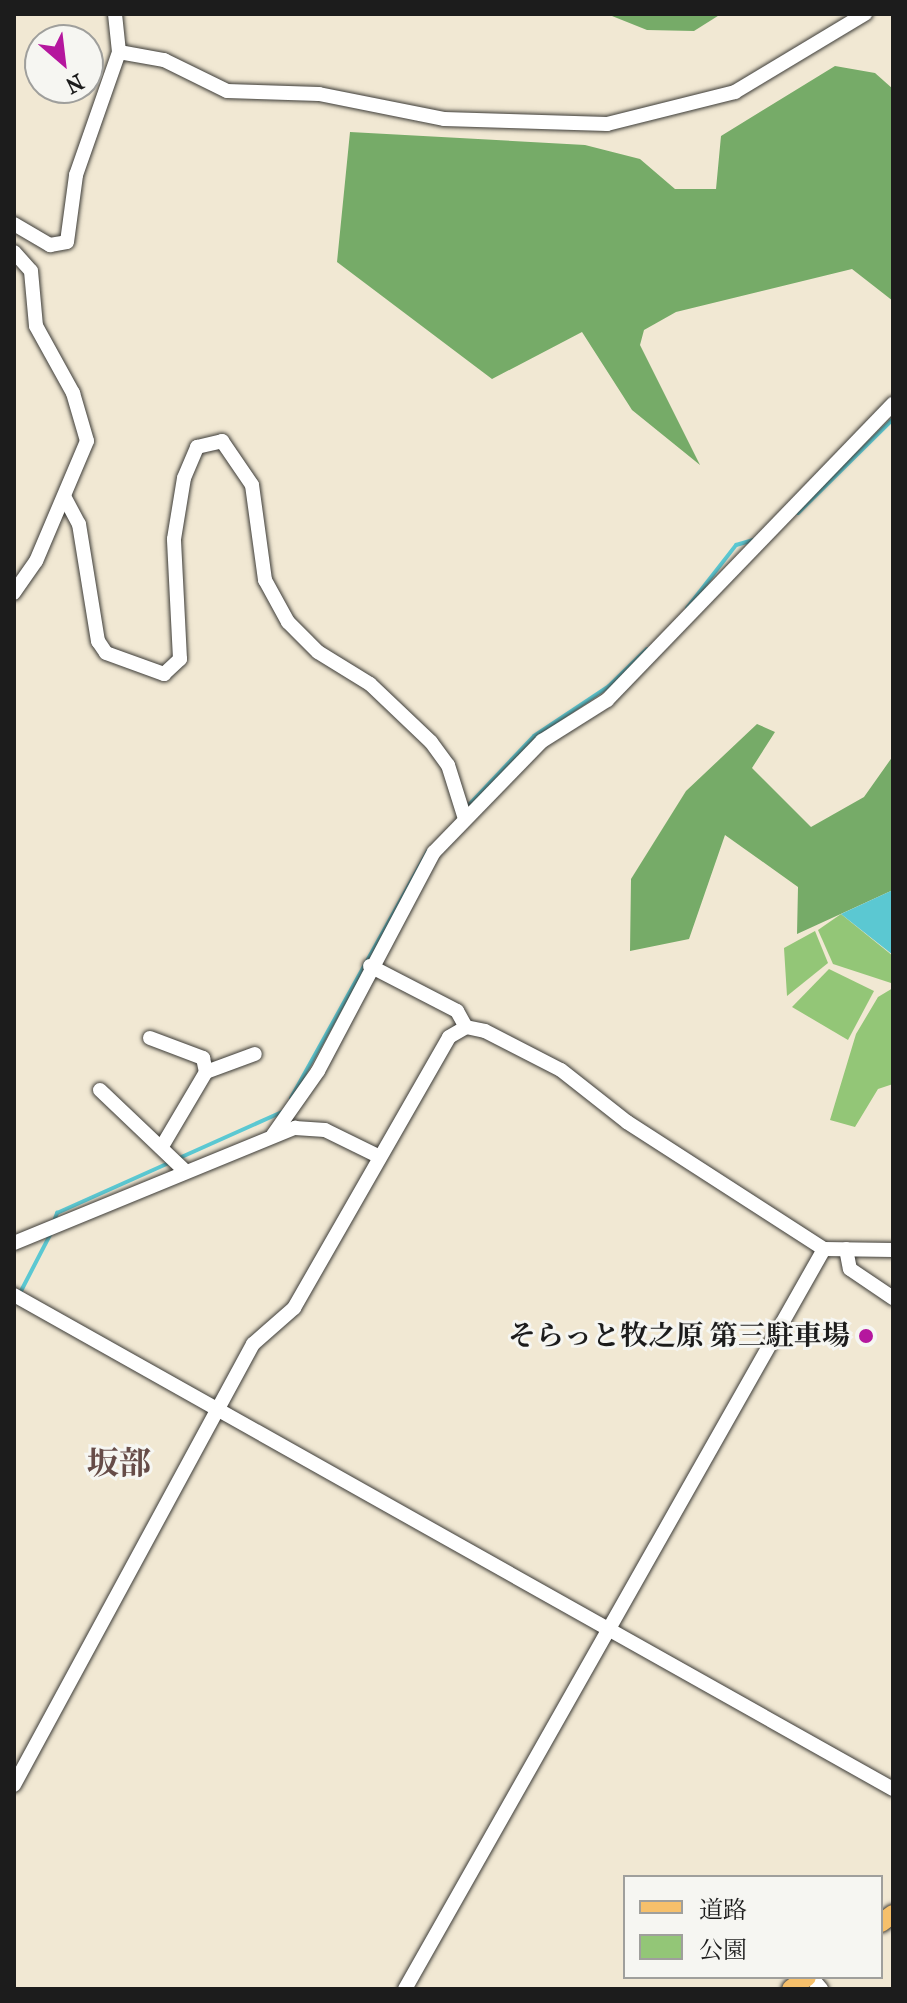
<!DOCTYPE html>
<html>
<head>
<meta charset="utf-8">
<style>
	body { margin:0 }
	#map { position:relative; width:907px; height:2003px; overflow:hidden; background:#f1e8d3; font-family:"IM FELL French Canon","Noto Serif JP",serif }
	div>[style] { position:absolute }
	.green>* { inset:0; background:#93c677 }
	.forest>* { inset:0; background:#76ab68 }
	.water>* { inset:0; background:#5bc8d2 }
	.stream>* { height:4px; margin:-2px; padding:0 2px; transform-origin:2px; border-radius:2px; background:#5bc8d2 }
	.roads { filter:drop-shadow(0 0 2px #3c3b37) drop-shadow(0 0 2px #3c3b37) }
	.minor>* { height:14px; margin:-7px; padding:0 7px; transform-origin:7px; border-radius:7px; background:#fff }
	.major>* { height:18px; margin:-9px; padding:0 9px; transform-origin:9px; border-radius:9px; background:#f6c06b }
	.dots>* { width:22px; height:22px; translate:-50% -50%; box-sizing:border-box; border:4px solid #f6f6f2; border-radius:50% }
	span { translate:-50% -50%; white-space:nowrap; text-align:center; line-height:1.15; -webkit-text-stroke:6px #f6f6f2; paint-order:stroke }
	.poi-label { font-size:28px; color:#1c1c1c; font-weight:700 }
	.right { translate:-100% -50%; text-align:right }
	.quarter-label { font-size:32px; color:#664c48; font-weight:700 }
	.frame { position:absolute; inset:0; border:16px solid #1c1c1c; pointer-events:none }
	.legend { position:absolute; left:623px; top:1875px; width:260px; height:104px; box-sizing:border-box; background:#f6f6f2; border:2px solid #9f9f9c; margin:0; padding:10px 14px; list-style:none; font-size:24px; color:#1c1c1c }
	.legend li { display:flex; align-items:center; gap:16px; height:40px }
	.legend b { width:40px; border:2px solid #9f9f9c }
	.north { position:absolute; left:24px; top:24px; width:80px; height:80px; box-sizing:border-box; background:#f6f6f2; border:2px solid #9f9f9c; border-radius:50%; rotate:152deg; font-size:22px; font-weight:700; line-height:32px; text-align:center; color:#1c1c1c }
	.north::after { content:''; display:block; margin:auto; width:28px; height:36px; background:#b5179e; clip-path:polygon(50% 0,100% 100%,50% 72%,0 100%) }
</style>
</head>
<body>
<div id="map">
	<div class="green">
		<i style="clip-path:polygon(841px 914px,893px 956px,891px 983px,833px 964px,818px 930px)"></i>
		<i style="clip-path:polygon(815px 931px,828px 963px,787px 996px,784px 948px)"></i>
		<i style="clip-path:polygon(829px 969px,874px 991px,848px 1040px,792px 1007px)"></i>
		<i style="clip-path:polygon(893px 988px,893px 1084px,878px 1089px,855px 1127px,830px 1120px,856px 1034px,878px 997px)"></i>
	</div>
	<div class="forest">
		<i style="clip-path:polygon(607px 14px,721px 14px,694px 31px,647px 30px)"></i>
		<i style="clip-path:polygon(835px 66px,875px 73px,893px 89px,893px 301px,852px 269px,676px 312px,644px 330px,640px 345px,700px 465px,632px 410px,582px 332px,492px 379px,337px 262px,350px 132px,585px 145px,640px 159px,675px 189px,716px 189px,721px 136px)"></i>
		<i style="clip-path:polygon(757px 724px,775px 732px,752px 768px,811px 827px,864px 797px,893px 756px,893px 890px,797px 934px,798px 887px,725px 835px,689px 939px,630px 951px,631px 879px,686px 791px)"></i>
	</div>
	<div class="water">
		<i style="clip-path:polygon(893px 890px,893px 955px,841px 914px)"></i>
	</div>
	<div class="stream">
		<i style="left:798px;top:513px;width:134px;rotate:-44.7deg"></i>
		<i style="left:687px;top:608px;width:80px;rotate:-52.1deg"></i>
		<i style="left:736px;top:545px;width:19px;rotate:-16deg"></i>
		<i style="left:465px;top:809px;width:100px;rotate:-46.6deg"></i>
		<i style="left:534px;top:736px;width:90px;rotate:-33.7deg"></i>
		<i style="left:609px;top:686px;width:53px;rotate:-44.2deg"></i>
		<i style="left:291px;top:1098px;width:282px;rotate:-61deg"></i>
		<i style="left:177px;top:1159px;width:115px;rotate:-24.1deg"></i>
		<i style="left:54px;top:1221px;width:9px;rotate:-69deg"></i>
		<i style="left:57px;top:1213px;width:123px;rotate:-24.1deg"></i>
		<i style="left:20px;top:1293px;width:68px;rotate:-62.7deg"></i>
	</div>
	<div class="roads">
		<div class="minor">
			<i style="left:119px;top:52px;width:46px;rotate:10.1deg"></i>
			<i style="left:164px;top:60px;width:70px;rotate:26.2deg"></i>
			<i style="left:227px;top:91px;width:92px;rotate:1.9deg"></i>
			<i style="left:319px;top:94px;width:127px;rotate:11.3deg"></i>
			<i style="left:444px;top:119px;width:163px;rotate:1.8deg"></i>
			<i style="left:607px;top:124px;width:132px;rotate:-14deg"></i>
			<i style="left:735px;top:92px;width:152px;rotate:-31deg"></i>
			<i style="left:14px;top:224px;width:42px;rotate:30.3deg"></i>
			<i style="left:50px;top:245px;width:17px;rotate:-10deg"></i>
			<i style="left:67px;top:242px;width:68px;rotate:-82.3deg"></i>
			<i style="left:76px;top:175px;width:130px;rotate:-70.7deg"></i>
			<i style="left:119px;top:52px;width:38px;rotate:-96deg"></i>
			<i style="left:14px;top:252px;width:25px;rotate:48deg"></i>
			<i style="left:31px;top:271px;width:55px;rotate:84.8deg"></i>
			<i style="left:36px;top:326px;width:77px;rotate:61.1deg"></i>
			<i style="left:73px;top:393px;width:50px;rotate:73.7deg"></i>
			<i style="left:87px;top:441px;width:130px;rotate:113deg"></i>
			<i style="left:36px;top:561px;width:39px;rotate:125deg"></i>
			<i style="left:65px;top:498px;width:30px;rotate:62deg"></i>
			<i style="left:79px;top:524px;width:119px;rotate:80.8deg"></i>
			<i style="left:98px;top:641px;width:14px;rotate:56deg"></i>
			<i style="left:106px;top:653px;width:62px;rotate:19.9deg"></i>
			<i style="left:164px;top:674px;width:22px;rotate:-43deg"></i>
			<i style="left:180px;top:659px;width:120px;rotate:-92.9deg"></i>
			<i style="left:174px;top:539px;width:62px;rotate:-80.7deg"></i>
			<i style="left:184px;top:478px;width:34px;rotate:-67deg"></i>
			<i style="left:197px;top:447px;width:26px;rotate:-13deg"></i>
			<i style="left:222px;top:441px;width:53px;rotate:55.7deg"></i>
			<i style="left:252px;top:485px;width:96px;rotate:82.2deg"></i>
			<i style="left:265px;top:580px;width:48px;rotate:61.3deg"></i>
			<i style="left:288px;top:622px;width:42px;rotate:45deg"></i>
			<i style="left:318px;top:652px;width:61px;rotate:31.6deg"></i>
			<i style="left:370px;top:684px;width:84px;rotate:43.6deg"></i>
			<i style="left:431px;top:742px;width:29px;rotate:54deg"></i>
			<i style="left:448px;top:765px;width:57px;rotate:72.5deg"></i>
			<i style="left:370px;top:966px;width:98px;rotate:27.3deg"></i>
			<i style="left:457px;top:1011px;width:18px;rotate:61deg"></i>
			<i style="left:150px;top:1038px;width:57px;rotate:20.7deg"></i>
			<i style="left:203px;top:1058px;width:14px;rotate:78deg"></i>
			<i style="left:206px;top:1072px;width:88px;rotate:120.6deg"></i>
			<i style="left:206px;top:1072px;width:52px;rotate:-20.2deg"></i>
			<i style="left:100px;top:1090px;width:117px;rotate:43.6deg"></i>
			<i style="left:273px;top:1135px;width:78px;rotate:-54.9deg"></i>
			<i style="left:318px;top:1071px;width:248px;rotate:-62.1deg"></i>
			<i style="left:434px;top:852px;width:155px;rotate:-45.8deg"></i>
			<i style="left:542px;top:741px;width:77px;rotate:-32.2deg"></i>
			<i style="left:607px;top:700px;width:412px;rotate:-46deg"></i>
			<i style="left:14px;top:1243px;width:304px;rotate:-22.3deg"></i>
			<i style="left:295px;top:1128px;width:30px;rotate:4deg"></i>
			<i style="left:325px;top:1130px;width:59px;rotate:26.1deg"></i>
			<i style="left:846px;top:1249px;width:20px;rotate:79deg"></i>
			<i style="left:850px;top:1269px;width:52px;rotate:34deg"></i>
			<i style="left:14px;top:1295px;width:1008px;rotate:29.34deg"></i>
			<i style="left:14px;top:1785px;width:502px;rotate:-61.54deg"></i>
			<i style="left:253px;top:1344px;width:55px;rotate:-41.3deg"></i>
			<i style="left:294px;top:1308px;width:312px;rotate:-60.2deg"></i>
			<i style="left:449px;top:1037px;width:20px;rotate:-30deg"></i>
			<i style="left:466px;top:1027px;width:19px;rotate:12deg"></i>
			<i style="left:485px;top:1031px;width:85px;rotate:27.2deg"></i>
			<i style="left:561px;top:1070px;width:84px;rotate:38.2deg"></i>
			<i style="left:627px;top:1122px;width:234px;rotate:32.8deg"></i>
			<i style="left:824px;top:1249px;width:69px;rotate:0.8deg"></i>
			<i style="left:811px;top:1977px;width:16px;rotate:50deg"></i>
			<i style="left:405px;top:1989px;width:850px;rotate:-60.48deg"></i>
		</div>
		<div class="major">
			<i style="left:881px;top:1923px;width:15px;rotate:-37deg"></i>
			<i style="left:791px;top:1989px;width:20px;rotate:-37deg"></i>
		</div>
	</div>
	<div class="dots">
		<i style="left:866px;top:1336px;background:#b5179e"></i>
	</div>
	<div class="poi-label">
		<span class="right" style="left:850px;top:1336px">そらっと牧之原 第三駐車場</span>
	</div>
	<div class="quarter-label">
		<span style="left:119px;top:1464px">坂部</span>
	</div>
	<div class="frame"></div>
	<ul class="legend">
	<li><b style="height:10px;background:#f6c06b"></b>道路</li>
	<li><b style="height:22px;background:#93c677"></b>公園</li>
	</ul>
	<div class="north">N</div>
</div>
</body>
</html>
